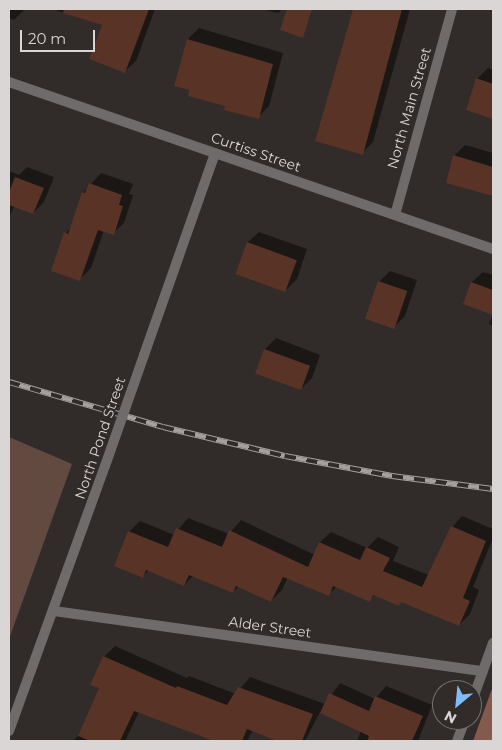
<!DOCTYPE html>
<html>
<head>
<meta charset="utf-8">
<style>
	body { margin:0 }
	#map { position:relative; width:502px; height:750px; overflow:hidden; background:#312b29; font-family:Montserrat,sans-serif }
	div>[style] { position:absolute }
	.green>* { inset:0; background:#634a41 }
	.forest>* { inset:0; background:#835a4d }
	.shadow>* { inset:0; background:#0007 }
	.building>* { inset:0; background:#583326; transform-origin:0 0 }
	.minor>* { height:10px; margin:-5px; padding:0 5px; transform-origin:5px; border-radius:5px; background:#6e6b6a }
	.rail>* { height:5.5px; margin-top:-2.75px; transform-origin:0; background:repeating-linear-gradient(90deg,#312b29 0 11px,#a4a09e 0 22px); box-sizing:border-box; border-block:1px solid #a4a09e }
	.minor-bridge>* { height:10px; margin:-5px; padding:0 5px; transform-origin:5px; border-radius:5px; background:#6e6b6a }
	span { translate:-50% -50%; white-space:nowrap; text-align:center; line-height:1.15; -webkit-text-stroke:4px #312b29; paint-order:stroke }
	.street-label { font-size:14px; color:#dad6d5 }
	.frame { position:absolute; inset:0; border:10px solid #dad6d5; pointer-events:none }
	.north { position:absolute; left:432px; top:680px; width:50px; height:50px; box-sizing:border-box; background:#312b29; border:1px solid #756f6e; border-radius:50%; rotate:208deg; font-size:14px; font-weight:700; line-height:20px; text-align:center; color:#dad6d5 }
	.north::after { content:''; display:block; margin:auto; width:18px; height:22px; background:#7fbdfa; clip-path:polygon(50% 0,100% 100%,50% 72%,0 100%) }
	.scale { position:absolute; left:20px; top:30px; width:75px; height:22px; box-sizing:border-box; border:2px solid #dad6d5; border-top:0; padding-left:6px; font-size:15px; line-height:18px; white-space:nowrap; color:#dad6d5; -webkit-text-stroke:4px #312b29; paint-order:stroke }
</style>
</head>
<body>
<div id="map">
	<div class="green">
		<i style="clip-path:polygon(9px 437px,72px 464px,9px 639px)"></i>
	</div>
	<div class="forest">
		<i style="clip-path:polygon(493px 686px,493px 741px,473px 741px)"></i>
	</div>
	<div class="shadow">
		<i style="clip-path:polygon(9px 9px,25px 9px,14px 20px,9px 18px)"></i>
		<i style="clip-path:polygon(52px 9px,155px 9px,136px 61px,125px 71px,103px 25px)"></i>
		<i style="clip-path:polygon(262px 9px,283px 9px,278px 13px)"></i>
		<i style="clip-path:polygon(354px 9px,410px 9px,373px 142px,362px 153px,317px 140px)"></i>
		<i style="clip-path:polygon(199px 28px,283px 53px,269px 106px,258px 117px,176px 85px,188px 39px)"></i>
		<i style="clip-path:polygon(488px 68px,493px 70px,493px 118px,468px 109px,477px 79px)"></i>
		<i style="clip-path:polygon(465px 145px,493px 153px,493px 195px,447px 182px,454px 156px)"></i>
		<i style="clip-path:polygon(27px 167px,54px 177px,44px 202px,33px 213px,14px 206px,9px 219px,9px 171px,19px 175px)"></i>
		<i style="clip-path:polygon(101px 173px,133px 184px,129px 194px,133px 195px,124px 223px,113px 233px,104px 230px,91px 268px,80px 279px,66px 233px,71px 227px,83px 193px)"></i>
		<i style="clip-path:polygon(259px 232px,307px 249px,297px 279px,286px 290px,248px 242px)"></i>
		<i style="clip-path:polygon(390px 271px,417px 280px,405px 316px,394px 327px,379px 282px)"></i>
		<i style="clip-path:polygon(483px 272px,493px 275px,493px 313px,464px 303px,472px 282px)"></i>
		<i style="clip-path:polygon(493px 314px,493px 326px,489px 324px)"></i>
		<i style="clip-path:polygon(276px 338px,320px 355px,312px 378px,301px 389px,257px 372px,265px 349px)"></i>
		<i style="clip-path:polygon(462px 516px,493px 529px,493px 538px,473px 587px,479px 590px,470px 614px,459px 625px,402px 601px,375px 595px,369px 600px,337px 586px,328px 595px,288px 577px,282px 590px,271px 601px,239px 586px,233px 592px,193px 576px,184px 585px,149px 570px,143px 576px,129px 532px,140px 521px,174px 535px,188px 518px,229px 534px,241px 520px,315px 555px,320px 542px,331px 532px,367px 548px,378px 537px,399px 547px,393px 561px,429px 575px,452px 527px)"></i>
		<i style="clip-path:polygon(115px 646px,187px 678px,189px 676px,236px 694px,250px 677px,325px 704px,340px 683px,375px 699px,386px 686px,432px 705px,418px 741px,357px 741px,361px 731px,320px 712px,305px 741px,280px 741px,253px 730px,247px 741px,218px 741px,139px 712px,125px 741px,73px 741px,80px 734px,101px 688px,104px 657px)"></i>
	</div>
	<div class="building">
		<i style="clip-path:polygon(64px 9px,149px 9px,125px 73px,89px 59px,102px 25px,63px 13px)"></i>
		<i style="clip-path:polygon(287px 9px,312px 9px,303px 38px,280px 30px)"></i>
		<i style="clip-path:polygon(353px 9px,402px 9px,363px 155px,315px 141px)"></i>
		<i style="clip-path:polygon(187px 39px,273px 64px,259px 119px,224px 110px,225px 106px,188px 96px,189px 90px,174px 86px)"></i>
		<i style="clip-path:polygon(476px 78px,493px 84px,493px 119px,466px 110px)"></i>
		<i style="clip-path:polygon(453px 155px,493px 167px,493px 196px,446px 183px)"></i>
		<i style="clip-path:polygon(15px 177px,44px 188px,33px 214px,9px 205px,9px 192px)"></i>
		<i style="clip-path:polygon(89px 183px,122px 195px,119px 205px,123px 206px,114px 235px,98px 230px,80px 281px,51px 271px,64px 232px,68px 234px,82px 192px,85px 193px)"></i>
		<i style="left:247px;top:242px;width:53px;height:34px;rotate:20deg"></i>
		<i style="left:378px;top:281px;width:31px;height:40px;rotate:19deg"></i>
		<i style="clip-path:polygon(471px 282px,493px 290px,493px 315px,463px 304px)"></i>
		<i style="left:264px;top:349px;width:49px;height:26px;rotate:20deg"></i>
		<i style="clip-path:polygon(451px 526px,486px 541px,463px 598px,470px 601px,459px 626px,401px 602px,399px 606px,373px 595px,370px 602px,333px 586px,329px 596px,283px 577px,271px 602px,236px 586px,233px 593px,189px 575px,184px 586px,146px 570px,143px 578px,114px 566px,128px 531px,168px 547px,176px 528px,222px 547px,229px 530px,308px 567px,319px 542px,360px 560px,366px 547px,390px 558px,383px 571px,422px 587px)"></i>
		<i style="clip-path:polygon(103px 656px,176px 688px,177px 686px,227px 705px,238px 687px,313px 714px,302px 741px,277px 741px,247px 729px,242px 741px,214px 741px,134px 711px,120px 741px,90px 741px,78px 736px,99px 688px,90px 685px)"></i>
		<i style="clip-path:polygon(329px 693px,369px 711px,375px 696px,423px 716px,412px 741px,367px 741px,369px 736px,320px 713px)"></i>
	</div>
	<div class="minor">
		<i style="left:9px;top:82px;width:512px;rotate:19.04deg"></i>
		<i style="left:395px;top:215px;width:214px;rotate:-74.5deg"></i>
		<i style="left:144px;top:355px;width:214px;rotate:-70.6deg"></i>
		<i style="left:54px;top:611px;width:433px;rotate:8deg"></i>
		<i style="left:472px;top:701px;width:62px;rotate:-70.1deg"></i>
		<i style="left:9px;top:731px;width:282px;rotate:-70.1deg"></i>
		<i style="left:457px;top:741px;width:22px;rotate:-69deg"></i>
	</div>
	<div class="rail">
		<i style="left:9px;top:382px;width:160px;rotate:16.3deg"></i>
		<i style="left:163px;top:427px;width:125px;rotate:13.4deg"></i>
		<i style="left:285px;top:456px;width:109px;rotate:10.6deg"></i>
		<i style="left:392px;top:476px;width:102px;rotate:7.3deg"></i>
	</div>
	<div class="minor-bridge">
		<i style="left:105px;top:466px;width:118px;rotate:-70.6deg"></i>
	</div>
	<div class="street-label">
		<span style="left:409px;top:108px;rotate:-74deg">North Main Street</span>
		<span style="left:256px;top:152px;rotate:19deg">Curtiss Street</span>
		<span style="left:100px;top:438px;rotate:-71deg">North Pond Street</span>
		<span style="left:270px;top:627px;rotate:8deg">Alder Street</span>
	</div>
	<div class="frame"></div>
	<div class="north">N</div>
	<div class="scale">20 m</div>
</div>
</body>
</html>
